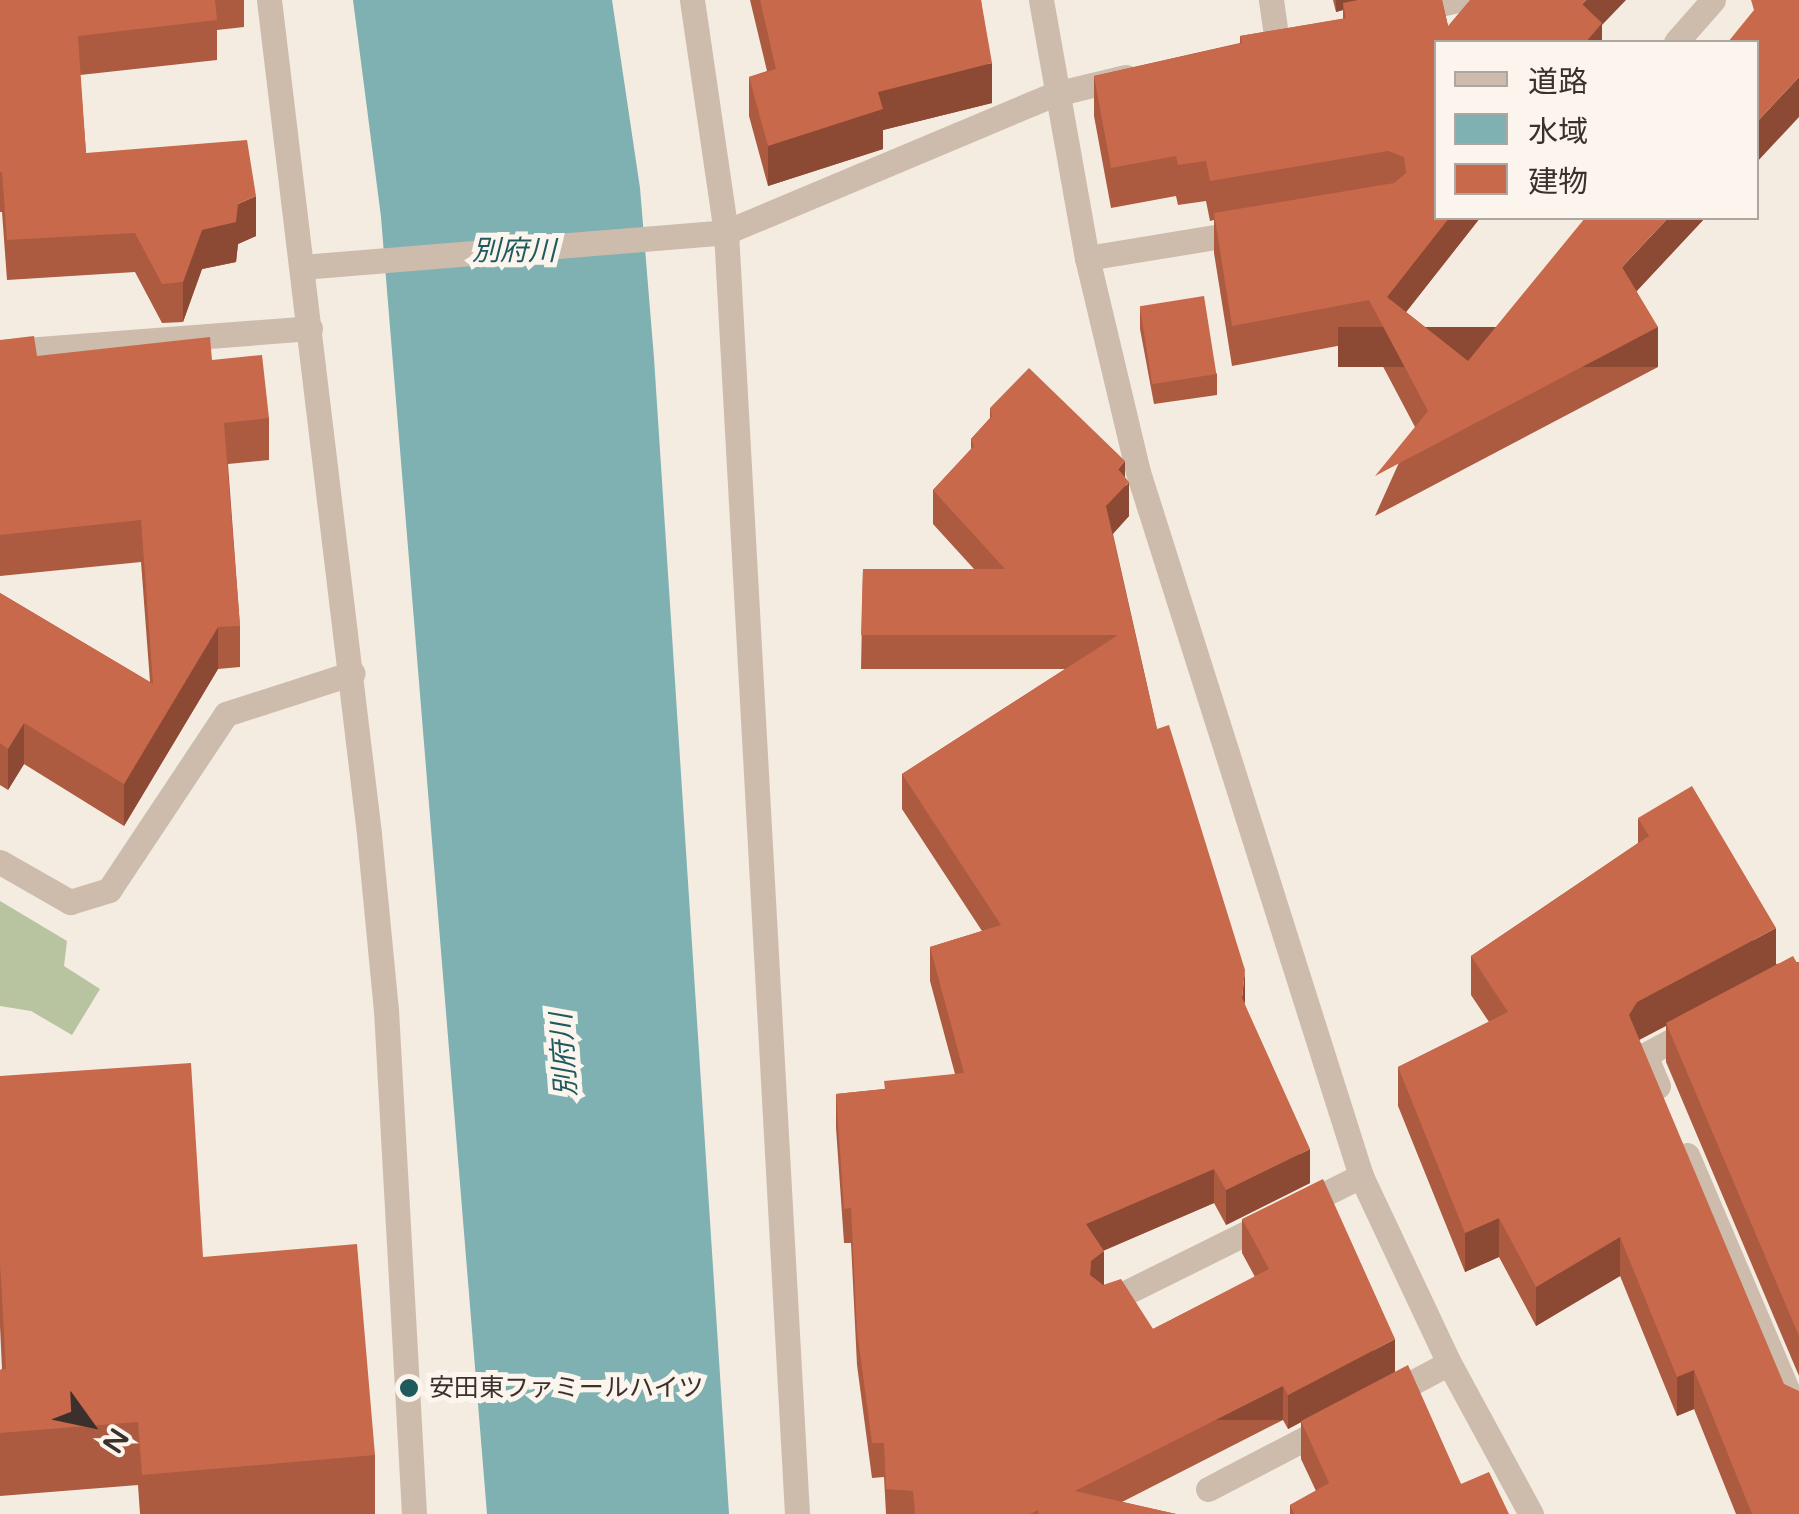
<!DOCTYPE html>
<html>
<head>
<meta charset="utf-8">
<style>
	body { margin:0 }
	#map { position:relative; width:1799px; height:1514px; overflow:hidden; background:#f4ebe1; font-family:"Varela Round","Noto Sans JP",sans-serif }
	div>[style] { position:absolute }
	.green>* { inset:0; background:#b8c4a0 }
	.water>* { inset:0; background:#7fb0b2 }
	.street>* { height:25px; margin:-12.5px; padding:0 12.5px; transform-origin:12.5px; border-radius:12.5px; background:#cdbbac }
	.wall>* { inset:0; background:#ac5a40 }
	.shaded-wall>* { inset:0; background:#8c4a34; transform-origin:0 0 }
	.building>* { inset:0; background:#c8694b; transform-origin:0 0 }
	.dots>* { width:28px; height:28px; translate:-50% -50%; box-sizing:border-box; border:5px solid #fbf5ee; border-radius:50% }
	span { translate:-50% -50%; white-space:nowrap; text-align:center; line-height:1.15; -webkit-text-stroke:10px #fbf5ee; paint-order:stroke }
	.poi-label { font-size:25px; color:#3b302b }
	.left { translate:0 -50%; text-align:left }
	.water-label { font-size:28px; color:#1f5a5e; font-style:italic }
	.legend { position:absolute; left:1434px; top:40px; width:325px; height:180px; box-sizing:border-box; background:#fbf5ee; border:2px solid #aea6a0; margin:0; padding:12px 18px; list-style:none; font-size:30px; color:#3b302b }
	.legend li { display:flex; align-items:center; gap:20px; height:50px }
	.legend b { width:50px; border:2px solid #aea6a0 }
	.north { position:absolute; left:40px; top:1374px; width:100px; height:100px; -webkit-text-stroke:8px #fbf5ee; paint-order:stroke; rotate:123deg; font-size:28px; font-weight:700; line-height:40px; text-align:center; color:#3b302b }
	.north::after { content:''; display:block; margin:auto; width:35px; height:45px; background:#3b302b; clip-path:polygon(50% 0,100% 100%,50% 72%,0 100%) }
</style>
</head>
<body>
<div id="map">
	<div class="green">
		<i style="clip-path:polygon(0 901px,67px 941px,64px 966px,100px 989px,72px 1035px,31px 1011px,0 1006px)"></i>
	</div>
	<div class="water">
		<i style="clip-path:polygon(353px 0,612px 0,640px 188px,654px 358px,729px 1514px,487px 1514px,381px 217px)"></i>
	</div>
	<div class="street">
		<i style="left:269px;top:0;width:840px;rotate:83.16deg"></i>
		<i style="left:369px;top:834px;width:177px;rotate:84.5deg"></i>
		<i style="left:386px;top:1010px;width:505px;rotate:86.82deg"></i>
		<i style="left:692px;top:0;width:234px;rotate:81.7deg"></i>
		<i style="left:726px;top:232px;width:1284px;rotate:86.83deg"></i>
		<i style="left:1041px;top:0;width:262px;rotate:79.9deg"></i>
		<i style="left:1087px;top:258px;width:220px;rotate:76.6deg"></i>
		<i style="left:1138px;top:472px;width:738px;rotate:72.42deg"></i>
		<i style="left:1361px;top:1176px;width:207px;rotate:64.8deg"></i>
		<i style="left:1449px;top:1363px;width:172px;rotate:61.5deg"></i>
		<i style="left:1271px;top:0;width:42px;rotate:81.9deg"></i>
		<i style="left:1409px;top:11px;width:50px;rotate:-12.7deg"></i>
		<i style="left:1676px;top:42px;width:56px;rotate:-48.6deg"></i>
		<i style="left:1087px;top:258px;width:160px;rotate:-9.3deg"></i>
		<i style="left:302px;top:267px;width:425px;rotate:-4.7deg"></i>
		<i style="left:726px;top:232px;width:357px;rotate:-22.8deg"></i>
		<i style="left:1055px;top:94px;width:73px;rotate:-13.5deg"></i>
		<i style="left:0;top:352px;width:311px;rotate:-4.4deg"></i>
		<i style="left:0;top:862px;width:81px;rotate:29.7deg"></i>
		<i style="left:70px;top:902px;width:41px;rotate:-17.1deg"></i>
		<i style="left:109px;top:890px;width:211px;rotate:-56.4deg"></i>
		<i style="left:226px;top:714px;width:133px;rotate:-17.9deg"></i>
		<i style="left:1658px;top:1086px;width:34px;rotate:-113deg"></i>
		<i style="left:1645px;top:1055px;width:57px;rotate:-28.4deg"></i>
		<i style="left:1687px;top:1155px;width:285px;rotate:66.9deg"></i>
		<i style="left:1105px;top:1303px;width:286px;rotate:-26.4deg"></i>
		<i style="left:1387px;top:1396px;width:70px;rotate:-28deg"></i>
		<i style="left:1208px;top:1489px;width:136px;rotate:-27.5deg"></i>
	</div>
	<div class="wall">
		<i style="clip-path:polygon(0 0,244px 0,244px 27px,217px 30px,217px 60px,80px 75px,86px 153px,256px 236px,238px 244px,236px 262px,202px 269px,183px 322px,162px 323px,135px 272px,7px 280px,2px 212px,0 212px)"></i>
		<i style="clip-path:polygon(750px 0,981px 0,992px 103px,883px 130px,883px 149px,768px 186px,749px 116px,749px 77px,767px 71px)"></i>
		<i style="clip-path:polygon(1333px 0,1442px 0,1448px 26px,1602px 25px,1602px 42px,1436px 218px,1480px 218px,1406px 312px,1468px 361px,1705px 218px,1636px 291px,1658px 367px,1375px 516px,1415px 427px,1369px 340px,1232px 366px,1214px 253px,1214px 220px,1210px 221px,1206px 201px,1178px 205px,1176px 196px,1111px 208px,1094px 116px,1094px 76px,1240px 43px,1240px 36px,1343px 19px,1343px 10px,1336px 12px)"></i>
		<i style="clip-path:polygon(1140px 308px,1217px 374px,1217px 395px,1154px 404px,1140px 329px)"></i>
		<i style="clip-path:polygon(0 340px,37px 356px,212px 360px,269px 418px,269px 460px,228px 464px,240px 626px,240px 667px,218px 669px,124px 826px,24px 764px,8px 790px,0 785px,0 593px,150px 682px,141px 562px,0 576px)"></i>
		<i style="clip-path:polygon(990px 408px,1125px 477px,1129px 516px,1113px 534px,1157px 729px,1245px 1005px,1310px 1183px,1226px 1225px,1214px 1203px,1103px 1251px,1104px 1285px,1153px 1329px,1255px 1277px,1242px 1253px,1242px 1219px,1395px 1372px,1461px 1484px,1509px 1514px,1290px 1514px,1290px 1505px,1316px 1491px,1301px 1459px,1301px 1422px,1288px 1429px,1283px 1420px,1122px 1502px,1176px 1514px,886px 1514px,884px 1477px,872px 1478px,857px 1365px,851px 1243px,844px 1243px,836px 1128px,836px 1094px,884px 1089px,955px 1074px,930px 981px,930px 947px,982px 931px,902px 809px,902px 774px,1065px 669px,861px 669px,863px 569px,974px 569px,933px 524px,933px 490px,971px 449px,971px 439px,990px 418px)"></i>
		<i style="clip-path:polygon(1638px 818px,1776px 964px,1799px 962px,1799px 1376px,1666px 1062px,1666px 1026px,1639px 1040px,1799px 1514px,1736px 1514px,1694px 1409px,1677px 1416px,1620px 1276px,1536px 1326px,1499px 1257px,1465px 1272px,1398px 1106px,1398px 1067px,1489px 1022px,1471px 995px,1471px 956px,1638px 843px)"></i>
		<i style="clip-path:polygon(0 1076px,203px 1257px,375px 1455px,375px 1514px,140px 1514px,138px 1485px,0 1496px,0 1370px,2px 1369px,0 1326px)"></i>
	</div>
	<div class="shaded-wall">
		<i style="clip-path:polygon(1336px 0,1386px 0,1343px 3px,1343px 10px,1336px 12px)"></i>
		<i style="clip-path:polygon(1586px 0,1626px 0,1602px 25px,1602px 42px,1586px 42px,1582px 4px)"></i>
		<i style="clip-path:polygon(992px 63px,992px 103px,883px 130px,883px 149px,768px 186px,768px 146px,878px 92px)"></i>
		<i style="clip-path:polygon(1799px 77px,1799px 117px,1756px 163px,1756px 123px)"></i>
		<i style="clip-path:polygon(256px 196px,256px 236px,238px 244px,236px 262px,202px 269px,183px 322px,183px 282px,202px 230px,238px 204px)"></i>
		<i style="clip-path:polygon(1449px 218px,1480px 218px,1388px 335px,1387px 297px)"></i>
		<i style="clip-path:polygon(1668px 218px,1705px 218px,1622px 307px,1622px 267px)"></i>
		<i style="left:1658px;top:327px;width:40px;height:320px;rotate:90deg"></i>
		<i style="clip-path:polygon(1125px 461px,1125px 487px,1129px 482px,1129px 516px,1106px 541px,1106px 506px,1118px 469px)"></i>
		<i style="clip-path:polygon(218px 627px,218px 669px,124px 826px,124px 784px)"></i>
		<i style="clip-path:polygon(24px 723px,24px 764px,8px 790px,8px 749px)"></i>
		<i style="clip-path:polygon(1776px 928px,1776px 967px,1637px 1041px,1629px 1015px,1637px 1002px)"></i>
		<i style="clip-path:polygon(1245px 970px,1245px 1004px,1242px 998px)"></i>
		<i style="clip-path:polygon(1310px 1149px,1310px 1183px,1226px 1225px,1226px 1190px)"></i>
		<i style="clip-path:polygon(1214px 1169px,1214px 1203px,1086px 1258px,1086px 1224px)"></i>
		<i style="clip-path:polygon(1499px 1218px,1499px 1257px,1465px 1272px,1465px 1233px)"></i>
		<i style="clip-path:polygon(1620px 1237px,1620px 1276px,1536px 1326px,1536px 1287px)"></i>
		<i style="clip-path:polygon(1104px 1251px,1104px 1286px,1090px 1275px,1091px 1261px)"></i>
		<i style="clip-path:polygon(1395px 1339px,1395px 1373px,1288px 1429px,1288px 1395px)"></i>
		<i style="clip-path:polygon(1694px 1370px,1694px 1409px,1677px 1416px,1677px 1377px)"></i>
		<i style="left:1283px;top:1386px;width:34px;height:233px;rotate:90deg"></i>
	</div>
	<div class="building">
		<i style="clip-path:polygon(0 0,215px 0,217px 20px,78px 36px,86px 153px,247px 140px,256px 196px,238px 204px,236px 222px,202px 230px,183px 282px,162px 284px,135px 233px,7px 240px,2px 172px,0 172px)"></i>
		<i style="clip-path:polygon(760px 0,981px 0,992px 63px,878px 92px,883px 109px,768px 146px,749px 77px,776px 69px)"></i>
		<i style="clip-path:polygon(1358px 0,1442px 0,1448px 26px,1470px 0,1586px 0,1582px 4px,1602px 23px,1586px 42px,1436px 42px,1436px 218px,1449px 218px,1387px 297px,1468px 361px,1585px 218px,1668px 218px,1622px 267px,1658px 327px,1375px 476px,1428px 411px,1369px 300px,1232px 326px,1214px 213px,1394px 183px,1406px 173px,1404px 157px,1388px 151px,1210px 181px,1206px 161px,1178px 165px,1176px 156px,1111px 168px,1094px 76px,1242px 43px,1240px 36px,1346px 18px,1343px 3px)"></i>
		<i style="clip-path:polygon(1751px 0,1799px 0,1799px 77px,1756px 123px,1756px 42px,1728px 42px,1754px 10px)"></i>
		<i style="left:1204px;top:296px;width:79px;height:65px;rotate:81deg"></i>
		<i style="clip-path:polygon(34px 336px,37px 356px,210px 337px,212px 360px,262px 355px,269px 418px,224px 423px,240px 626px,218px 627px,124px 784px,24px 723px,8px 749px,0 743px,0 593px,153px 684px,141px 520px,0 535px,0 340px)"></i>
		<i style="clip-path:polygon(1029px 368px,1125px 461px,1118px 469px,1129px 482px,1106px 506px,1157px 729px,1169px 725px,1245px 970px,1242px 998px,1310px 1149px,1226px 1190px,1214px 1169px,1086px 1224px,1104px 1251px,1091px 1261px,1090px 1275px,1103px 1285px,1121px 1279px,1153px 1329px,1269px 1269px,1242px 1219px,1323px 1179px,1395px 1339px,1288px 1395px,1283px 1386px,1075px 1491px,1176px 1514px,1039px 1514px,1038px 1510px,1030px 1514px,915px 1514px,913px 1491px,886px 1489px,884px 1443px,872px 1443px,857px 1331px,851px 1208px,844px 1209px,836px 1094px,885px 1089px,884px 1081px,964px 1073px,930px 947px,1001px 925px,902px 774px,1118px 635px,861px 635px,863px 569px,1005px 569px,933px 490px,974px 446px,971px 439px,992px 416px,990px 408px)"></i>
		<i style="clip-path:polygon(1692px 786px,1776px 928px,1637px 1002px,1629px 1015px,1784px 1384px,1799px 1391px,1799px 1514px,1752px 1514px,1694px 1370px,1677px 1377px,1620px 1237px,1536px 1287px,1499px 1218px,1465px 1233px,1398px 1067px,1508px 1012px,1471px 956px,1649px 836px,1638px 818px)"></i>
		<i style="clip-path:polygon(1793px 956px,1797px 963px,1799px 962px,1799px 1336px,1666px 1023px)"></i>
		<i style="clip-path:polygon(191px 1063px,203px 1257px,357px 1244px,375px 1455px,142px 1475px,138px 1422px,0 1433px,0 1370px,6px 1369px,0 1263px,0 1076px)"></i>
		<i style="clip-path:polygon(1408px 1365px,1461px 1484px,1489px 1472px,1509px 1514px,1294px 1514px,1290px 1505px,1329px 1483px,1301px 1421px)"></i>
	</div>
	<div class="dots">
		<i style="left:409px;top:1388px;background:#1f5a5e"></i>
	</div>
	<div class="poi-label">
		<span class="left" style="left:429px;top:1388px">安田東ファミールハイツ</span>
	</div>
	<div class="water-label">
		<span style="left:514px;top:251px">別府川</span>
		<span style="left:564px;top:1055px;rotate:-94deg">別府川</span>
	</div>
	<ul class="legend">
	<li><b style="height:12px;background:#cdbbac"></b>道路</li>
	<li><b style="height:28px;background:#7fb0b2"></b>水域</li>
	<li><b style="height:28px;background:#c8694b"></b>建物</li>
	</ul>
	<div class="north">N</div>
</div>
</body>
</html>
